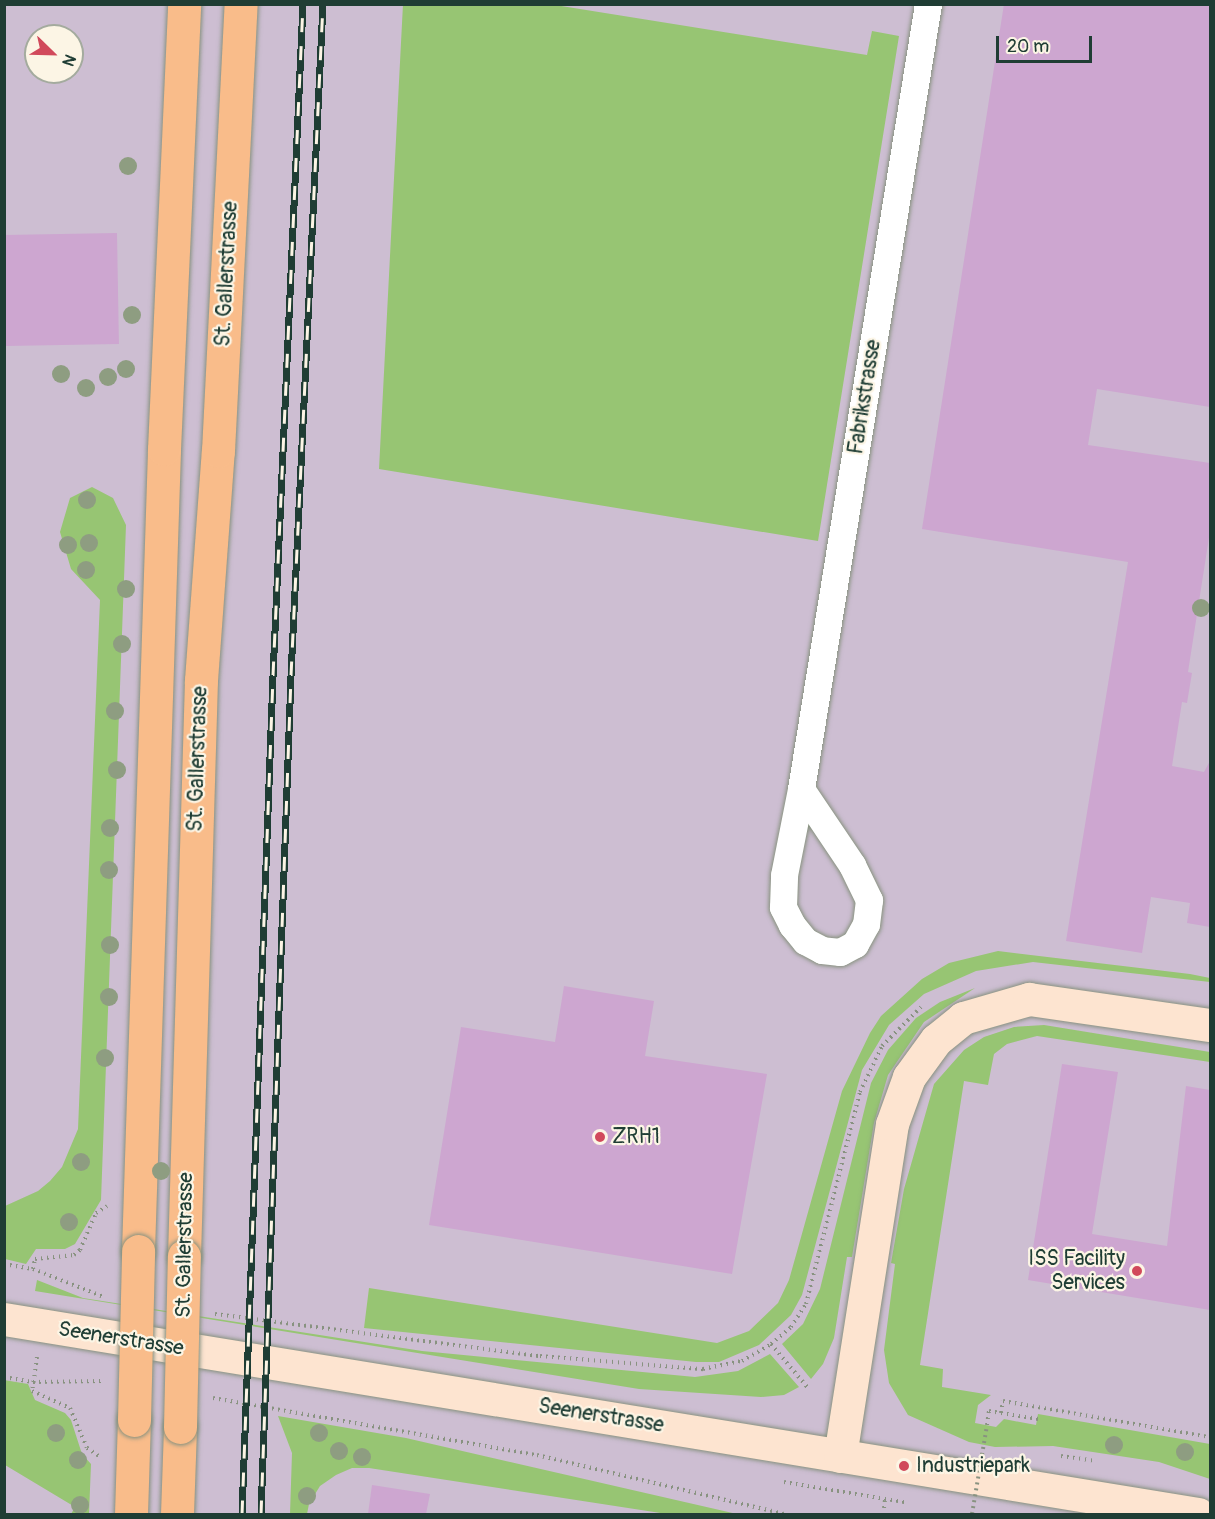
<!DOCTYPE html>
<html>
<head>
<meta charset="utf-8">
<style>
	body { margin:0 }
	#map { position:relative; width:1215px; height:1519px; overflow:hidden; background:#f1e8cc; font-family:Pangolin,sans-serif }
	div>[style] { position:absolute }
	.industrial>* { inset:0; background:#cdbed2 }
	.green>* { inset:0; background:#97c573 }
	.building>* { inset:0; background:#cda6d0; transform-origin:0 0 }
	.path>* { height:4px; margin-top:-2px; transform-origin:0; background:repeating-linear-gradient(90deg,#889280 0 1.5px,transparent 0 6px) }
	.roads { filter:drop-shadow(0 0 2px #889280) drop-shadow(0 0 2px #889280) }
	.street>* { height:27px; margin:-13.5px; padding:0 13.5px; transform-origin:13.5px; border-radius:13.5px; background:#fff }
	.secondary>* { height:33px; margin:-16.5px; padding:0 16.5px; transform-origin:16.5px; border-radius:16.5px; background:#fde4d0 }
	.primary>* { height:33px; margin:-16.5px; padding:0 16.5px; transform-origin:16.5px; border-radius:16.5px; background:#f9bc8a }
	.rail>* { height:7px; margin-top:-3.5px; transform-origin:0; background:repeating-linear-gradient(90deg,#fcf5e5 0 14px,#1f3d34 0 28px); box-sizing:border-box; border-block:2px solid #1f3d34 }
	.path-bridge>* { height:4px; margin-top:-2px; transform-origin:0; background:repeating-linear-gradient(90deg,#889280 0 1.5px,transparent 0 6px) }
	.bridges { filter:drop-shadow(0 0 2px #889280) drop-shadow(0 0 2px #889280) }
	.primary-bridge>* { height:33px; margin:-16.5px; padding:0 16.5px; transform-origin:16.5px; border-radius:16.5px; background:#f9bc8a }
	.trees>* { width:18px; height:18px; margin:-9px; border-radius:50%; background:#8e9d81 }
	.dots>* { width:16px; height:16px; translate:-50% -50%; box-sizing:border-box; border:3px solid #fcf5e5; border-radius:50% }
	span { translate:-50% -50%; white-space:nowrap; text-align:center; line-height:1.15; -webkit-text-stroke:4.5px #fcf5e5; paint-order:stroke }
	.street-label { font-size:21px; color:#1f3d34 }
	.poi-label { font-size:21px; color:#1f3d34 }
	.left { translate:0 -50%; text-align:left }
	.right { translate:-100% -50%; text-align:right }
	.frame { position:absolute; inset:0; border:6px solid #1f3d34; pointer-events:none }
	.north { position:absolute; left:24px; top:24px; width:60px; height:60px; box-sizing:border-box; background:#fcf5e5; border:2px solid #a4ab9e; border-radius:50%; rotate:113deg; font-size:16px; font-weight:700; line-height:24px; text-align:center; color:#1f3d34 }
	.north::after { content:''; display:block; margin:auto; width:21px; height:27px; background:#d1495b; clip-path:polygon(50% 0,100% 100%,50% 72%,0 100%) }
	.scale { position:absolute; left:996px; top:36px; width:96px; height:27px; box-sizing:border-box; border:3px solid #1f3d34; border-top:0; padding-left:8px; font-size:18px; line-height:21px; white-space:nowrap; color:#1f3d34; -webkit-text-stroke:4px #fcf5e5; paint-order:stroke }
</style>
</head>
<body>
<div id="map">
	<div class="industrial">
		<i style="clip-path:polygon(evenodd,5px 5px,1210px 5px,1210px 1514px,5px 1514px,5px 5px,36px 36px,72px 36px,72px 72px,36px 72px,36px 36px)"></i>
	</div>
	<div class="green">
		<i style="clip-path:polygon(403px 4px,555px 5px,867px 55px,872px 31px,899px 36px,818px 541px,379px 469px)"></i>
		<i style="clip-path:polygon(92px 487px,113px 498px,126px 525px,101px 1200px,75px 1244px,65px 1249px,36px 1249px,26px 1264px,5px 1259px,5px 1206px,38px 1191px,50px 1181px,62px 1167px,78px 1129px,100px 600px,71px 569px,60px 532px,70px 498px)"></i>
		<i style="clip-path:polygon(998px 951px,1190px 974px,1210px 978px,1210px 982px,1033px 962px,976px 971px,924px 994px,889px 1025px,862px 1070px,802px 1295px,791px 1315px,759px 1345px,719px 1362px,696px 1362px,364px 1328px,369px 1288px,717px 1343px,749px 1331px,778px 1303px,789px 1280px,842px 1091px,870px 1033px,881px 1016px,922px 979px,949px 963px)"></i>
		<i style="clip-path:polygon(975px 988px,924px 1022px,888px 1075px,874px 1123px,852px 1257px,847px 1257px,834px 1338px,823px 1364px,811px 1379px,782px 1344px,803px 1324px,820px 1289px,871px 1083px,888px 1050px,916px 1018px,940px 1002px)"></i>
		<i style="clip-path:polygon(1044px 1025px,1210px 1052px,1210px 1062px,1037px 1036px,1007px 1044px,994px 1054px,988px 1085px,964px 1081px,920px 1365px,943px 1369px,942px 1387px,991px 1395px,978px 1405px,975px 1423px,996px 1427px,1004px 1419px,1036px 1425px,1038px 1414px,1210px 1444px,1210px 1479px,1159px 1462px,1053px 1446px,995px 1447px,969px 1442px,908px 1415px,889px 1383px,884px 1350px,895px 1264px,891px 1263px,904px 1189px,934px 1084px,964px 1050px,984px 1037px,1014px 1027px)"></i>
		<i style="clip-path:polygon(37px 1280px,83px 1298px,422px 1351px,695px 1377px,738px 1371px,770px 1354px,799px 1387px,784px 1395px,761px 1397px,639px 1389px,35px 1291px)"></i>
		<i style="clip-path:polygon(4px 1380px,28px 1384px,35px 1400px,65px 1413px,71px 1420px,82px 1454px,91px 1464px,89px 1514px,71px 1514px,75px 1507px,5px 1465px)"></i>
		<i style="clip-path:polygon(278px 1416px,406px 1438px,737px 1514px,667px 1514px,369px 1468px,352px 1468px,336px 1475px,320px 1486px,309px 1504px,307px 1514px,290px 1514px,292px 1453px)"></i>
	</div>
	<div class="building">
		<i style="clip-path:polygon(1004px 4px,1210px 4px,1210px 407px,1097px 389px,1088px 445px,1210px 463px,1210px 531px,1188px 672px,1192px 673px,1187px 703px,1182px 702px,1172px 766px,1204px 772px,1210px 761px,1210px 927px,1187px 923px,1190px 903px,1151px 897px,1142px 953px,1066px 941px,1128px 562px,922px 529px)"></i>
		<i style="left:117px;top:233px;width:111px;height:113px;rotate:89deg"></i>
		<i style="clip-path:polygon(564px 986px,654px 1001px,645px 1056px,767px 1074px,732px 1274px,429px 1225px,461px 1027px,555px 1042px)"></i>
		<i style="clip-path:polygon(1062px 1064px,1118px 1072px,1092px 1234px,1167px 1246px,1186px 1086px,1210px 1090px,1210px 1310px,1028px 1280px)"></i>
		<i style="clip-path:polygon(372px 1485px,430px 1494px,426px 1514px,368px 1514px)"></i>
	</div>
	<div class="path">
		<i style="left:4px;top:1264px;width:29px;rotate:10deg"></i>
		<i style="left:33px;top:1269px;width:76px;rotate:21.5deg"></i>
		<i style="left:33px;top:1269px;width:10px;rotate:-79deg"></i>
		<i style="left:35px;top:1259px;width:39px;rotate:-6deg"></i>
		<i style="left:74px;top:1255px;width:8px;rotate:-40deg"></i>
		<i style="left:80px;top:1250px;width:40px;rotate:-66.6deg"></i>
		<i style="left:96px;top:1213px;width:13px;rotate:-32deg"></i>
		<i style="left:215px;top:1314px;width:328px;rotate:7.4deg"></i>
		<i style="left:540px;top:1356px;width:164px;rotate:4.6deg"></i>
		<i style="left:703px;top:1369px;width:40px;rotate:-12deg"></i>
		<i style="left:742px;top:1361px;width:34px;rotate:-30deg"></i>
		<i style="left:771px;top:1344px;width:26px;rotate:-40deg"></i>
		<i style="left:791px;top:1327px;width:27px;rotate:-57deg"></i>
		<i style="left:806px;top:1304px;width:219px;rotate:-75.7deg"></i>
		<i style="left:860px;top:1092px;width:51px;rotate:-64.4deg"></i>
		<i style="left:882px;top:1046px;width:55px;rotate:-45deg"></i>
		<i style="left:771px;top:1344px;width:57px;rotate:49.9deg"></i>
		<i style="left:37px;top:1357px;width:34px;rotate:98deg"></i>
		<i style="left:32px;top:1391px;width:42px;rotate:24.1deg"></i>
		<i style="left:70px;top:1408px;width:43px;rotate:67deg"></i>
		<i style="left:87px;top:1448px;width:14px;rotate:34deg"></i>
		<i style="left:4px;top:1377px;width:29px;rotate:10deg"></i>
		<i style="left:33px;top:1382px;width:69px;rotate:-0.8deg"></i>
		<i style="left:213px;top:1398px;width:329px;rotate:10deg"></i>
		<i style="left:537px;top:1455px;width:254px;rotate:13.4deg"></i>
		<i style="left:1001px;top:1413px;width:12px;rotate:-81deg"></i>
		<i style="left:1003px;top:1401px;width:210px;rotate:9.9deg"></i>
		<i style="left:987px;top:1425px;width:14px;rotate:-82deg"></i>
		<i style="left:989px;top:1411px;width:50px;rotate:9.3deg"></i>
		<i style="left:1061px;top:1456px;width:35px;rotate:8deg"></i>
		<i style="left:784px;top:1482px;width:122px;rotate:9.5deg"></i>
		<i style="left:884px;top:1508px;width:8px;rotate:-83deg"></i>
	</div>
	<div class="roads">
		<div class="street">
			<i style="left:801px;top:789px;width:92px;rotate:56.1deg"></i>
			<i style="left:852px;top:865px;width:39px;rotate:64deg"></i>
			<i style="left:869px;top:900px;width:24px;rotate:97deg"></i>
			<i style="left:866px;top:924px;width:23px;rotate:119deg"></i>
			<i style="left:855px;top:944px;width:17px;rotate:152deg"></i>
			<i style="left:840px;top:952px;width:18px;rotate:-174deg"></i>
			<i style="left:822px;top:950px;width:19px;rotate:-152deg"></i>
			<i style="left:805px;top:941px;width:21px;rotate:-129deg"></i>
			<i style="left:792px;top:925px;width:20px;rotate:-117deg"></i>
			<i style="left:783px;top:907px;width:32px;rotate:-88deg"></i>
			<i style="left:784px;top:875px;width:88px;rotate:-78.8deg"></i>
			<i style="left:801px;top:789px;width:795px;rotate:-80.81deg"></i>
		</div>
		<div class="secondary">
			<i style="left:4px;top:1319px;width:1210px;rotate:9.28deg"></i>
			<i style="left:840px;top:1456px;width:336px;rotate:-81.1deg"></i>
			<i style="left:892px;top:1124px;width:50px;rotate:-70.1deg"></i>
			<i style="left:909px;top:1077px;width:46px;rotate:-53.9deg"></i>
			<i style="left:936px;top:1040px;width:35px;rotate:-39deg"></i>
			<i style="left:963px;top:1018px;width:69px;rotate:-16.1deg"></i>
			<i style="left:1029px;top:999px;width:183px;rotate:8.2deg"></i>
		</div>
		<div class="primary">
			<i style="left:138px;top:1251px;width:802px;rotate:-88.14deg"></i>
			<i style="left:164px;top:449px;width:445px;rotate:-87.4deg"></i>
			<i style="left:184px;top:1256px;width:576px;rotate:-88.31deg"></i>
			<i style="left:201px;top:680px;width:230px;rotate:-85.8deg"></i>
			<i style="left:218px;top:451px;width:448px;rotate:-87.1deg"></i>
			<i style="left:131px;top:1514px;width:94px;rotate:-88.2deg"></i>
			<i style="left:177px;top:1514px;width:87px;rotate:-88deg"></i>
		</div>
	</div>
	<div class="rail">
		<i style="left:242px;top:1514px;width:840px;rotate:-87.88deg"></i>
		<i style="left:273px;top:675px;width:672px;rotate:-87.44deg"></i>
		<i style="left:261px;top:1514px;width:840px;rotate:-87.95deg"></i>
		<i style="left:291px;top:675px;width:672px;rotate:-87.27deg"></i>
	</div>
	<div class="path-bridge">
		<i style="left:972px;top:1514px;width:90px;rotate:-80.4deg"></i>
	</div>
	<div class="bridges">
		<div class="primary-bridge">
			<i style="left:134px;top:1420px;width:169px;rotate:-88.6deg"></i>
			<i style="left:180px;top:1427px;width:171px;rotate:-88.7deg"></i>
		</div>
	</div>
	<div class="trees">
		<i style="left:128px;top:166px"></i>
		<i style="left:132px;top:315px"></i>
		<i style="left:126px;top:369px"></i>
		<i style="left:61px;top:374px"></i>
		<i style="left:108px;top:377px"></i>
		<i style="left:86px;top:388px"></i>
		<i style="left:87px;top:500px"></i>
		<i style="left:89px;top:543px"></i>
		<i style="left:68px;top:545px"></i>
		<i style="left:86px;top:570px"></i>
		<i style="left:126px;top:589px"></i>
		<i style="left:1201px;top:608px"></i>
		<i style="left:122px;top:644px"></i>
		<i style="left:115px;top:711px"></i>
		<i style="left:117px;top:770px"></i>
		<i style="left:110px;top:828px"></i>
		<i style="left:109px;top:870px"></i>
		<i style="left:110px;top:945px"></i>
		<i style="left:109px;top:997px"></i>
		<i style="left:105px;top:1058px"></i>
		<i style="left:81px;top:1162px"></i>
		<i style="left:161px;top:1171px"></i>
		<i style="left:69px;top:1222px"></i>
		<i style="left:56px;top:1433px"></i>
		<i style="left:319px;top:1433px"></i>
		<i style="left:1114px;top:1445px"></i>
		<i style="left:339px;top:1451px"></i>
		<i style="left:1185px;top:1452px"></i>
		<i style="left:362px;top:1457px"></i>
		<i style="left:78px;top:1460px"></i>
		<i style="left:307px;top:1496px"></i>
		<i style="left:80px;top:1505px"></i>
	</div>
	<div class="dots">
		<i style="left:600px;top:1137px;background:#d1495b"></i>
		<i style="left:1137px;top:1271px;background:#d1495b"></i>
		<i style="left:904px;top:1466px;background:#d1495b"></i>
	</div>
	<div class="street-label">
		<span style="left:227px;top:274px;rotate:-87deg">St. Gallerstrasse</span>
		<span style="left:865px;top:397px;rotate:-81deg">Fabrikstrasse</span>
		<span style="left:198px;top:759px;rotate:-88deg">St. Gallerstrasse</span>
		<span style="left:185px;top:1245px;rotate:-89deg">St. Gallerstrasse</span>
		<span style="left:121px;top:1339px;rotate:9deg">Seenerstrasse</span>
		<span style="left:601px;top:1416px;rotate:9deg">Seenerstrasse</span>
	</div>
	<div class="poi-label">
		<span class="left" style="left:612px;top:1137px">ZRH1</span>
		<span class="right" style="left:1125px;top:1271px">ISS Facility<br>Services</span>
		<span class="left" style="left:916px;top:1466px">Industriepark</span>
	</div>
	<div class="frame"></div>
	<div class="north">N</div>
	<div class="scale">20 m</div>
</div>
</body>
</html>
